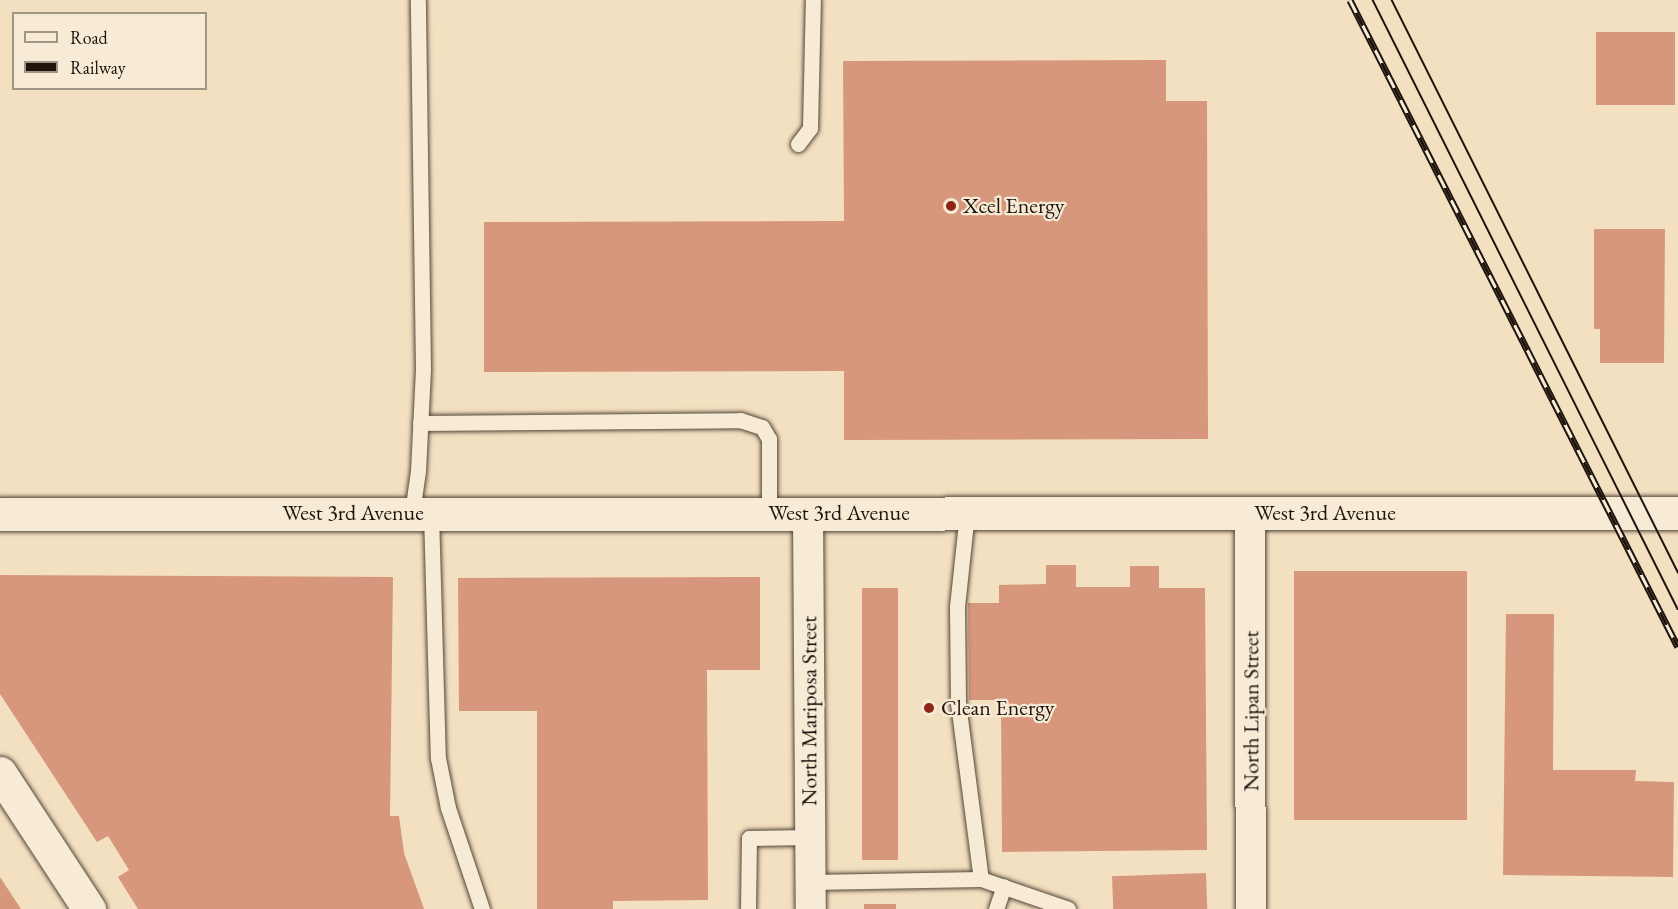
<!DOCTYPE html>
<html>
<head>
<meta charset="utf-8">
<style>
	body { margin:0 }
	#map { position:relative; width:1678px; height:909px; overflow:hidden; background:#f3e0c0; font-family:"EB Garamond",serif }
	div>[style] { position:absolute }
	.building>* { inset:0; background:#d6977c; transform-origin:0 0 }
	.roads { filter:drop-shadow(0 0 2px #54463a) drop-shadow(0 0 2px #54463a) }
	.lane>* { height:15px; margin:-7.5px; padding:0 7.5px; transform-origin:7.5px; border-radius:7.5px; background:#f7ebd6 }
	.street>* { height:30px; margin:-15px; padding:0 15px; transform-origin:15px; border-radius:15px; background:#f7ebd6 }
	.secondary>* { height:33px; margin:-16.5px; padding:0 16.5px; transform-origin:16.5px; border-radius:16.5px; background:#f7ebd6 }
	.tram>* { height:1.5px; margin:-0.75px; padding:0 0.75px; transform-origin:0.75px; border-radius:0.75px; background:#1f130d }
	.rail>* { height:7px; margin-top:-3.5px; transform-origin:0; background:repeating-linear-gradient(90deg,#f7ebd6 0 14px,#1f130d 0 28px); box-sizing:border-box; border-block:2px solid #1f130d }
	.dots>* { width:16px; height:16px; translate:-50% -50%; box-sizing:border-box; border:3px solid #f7ebd6; border-radius:50% }
	span { translate:-50% -50%; white-space:nowrap; text-align:center; line-height:1.15; -webkit-text-stroke:4.5px #f7ebd6; paint-order:stroke }
	.poi-label { font-size:22px; color:#1f130d }
	.left { translate:0 -50%; text-align:left }
	.street-label { font-size:22px; color:#1f130d }
	.legend { position:absolute; left:12px; top:12px; width:195px; height:78px; box-sizing:border-box; background:#f7ebd6; border:2px solid #a19586; margin:0; padding:8px 10px; list-style:none; font-size:18px; color:#1f130d }
	.legend li { display:flex; align-items:center; gap:12px; height:30px }
	.legend b { width:30px; border:2px solid #a19586 }
</style>
</head>
<body>
<div id="map">
	<div class="building">
		<i style="left:1596px;top:32px;width:79px;height:73px"></i>
		<i style="clip-path:polygon(1166px 60px,1166px 101px,1207px 101px,1208px 439px,844px 440px,844px 371px,484px 372px,484px 222px,844px 221px,843px 61px)"></i>
		<i style="clip-path:polygon(1594px 229px,1665px 229px,1664px 363px,1600px 363px,1600px 329px,1594px 329px)"></i>
		<i style="clip-path:polygon(1046px 565px,1076px 565px,1076px 587px,1130px 587px,1130px 566px,1159px 566px,1159px 588px,1205px 588px,1207px 850px,1002px 852px,1001px 700px,969px 700px,968px 603px,999px 603px,999px 585px,1046px 584px)"></i>
		<i style="left:1294px;top:571px;width:173px;height:249px"></i>
		<i style="clip-path:polygon(0 575px,393px 577px,390px 816px,399px 816px,404px 853px,424px 909px,138px 909px,118px 877px,129px 870px,108px 836px,97px 842px,0 694px)"></i>
		<i style="clip-path:polygon(760px 577px,760px 670px,707px 670px,708px 900px,613px 901px,613px 909px,537px 909px,537px 711px,459px 711px,458px 578px)"></i>
		<i style="left:862px;top:588px;width:36px;height:272px"></i>
		<i style="clip-path:polygon(1506px 614px,1554px 614px,1553px 770px,1636px 770px,1635px 781px,1674px 782px,1673px 877px,1503px 875px)"></i>
		<i style="left:1206px;top:873px;width:36px;height:94px;rotate:88deg"></i>
		<i style="clip-path:polygon(0 877px,21px 909px,0 909px)"></i>
		<i style="left:864px;top:904px;width:32px;height:5px"></i>
	</div>
	<div class="roads">
		<div class="lane">
			<i style="left:798px;top:144px;width:20px;rotate:-53deg"></i>
			<i style="left:810px;top:128px;width:128px;rotate:-88.7deg"></i>
			<i style="left:420px;top:423px;width:320px;rotate:-0.5deg"></i>
			<i style="left:740px;top:420px;width:23px;rotate:18deg"></i>
			<i style="left:762px;top:427px;width:14px;rotate:60deg"></i>
			<i style="left:769px;top:439px;width:74px;rotate:90deg"></i>
			<i style="left:412px;top:513px;width:42px;rotate:-81.9deg"></i>
			<i style="left:418px;top:471px;width:101px;rotate:-87.2deg"></i>
			<i style="left:423px;top:370px;width:370px;rotate:-90.8deg"></i>
			<i style="left:431px;top:513px;width:245px;rotate:88.4deg"></i>
			<i style="left:438px;top:758px;width:51px;rotate:78.7deg"></i>
			<i style="left:448px;top:808px;width:107px;rotate:71.4deg"></i>
			<i style="left:967px;top:513px;width:95px;rotate:96.1deg"></i>
			<i style="left:957px;top:607px;width:96px;rotate:89.4deg"></i>
			<i style="left:958px;top:703px;width:177px;rotate:82.6deg"></i>
			<i style="left:811px;top:882px;width:170px;rotate:-1deg"></i>
			<i style="left:981px;top:879px;width:92px;rotate:19deg"></i>
			<i style="left:748px;top:909px;width:71px;rotate:-89.2deg"></i>
			<i style="left:749px;top:838px;width:61px;rotate:-0.9deg"></i>
			<i style="left:996px;top:909px;width:24px;rotate:-71deg"></i>
		</div>
		<div class="street">
			<i style="left:808px;top:513px;width:396px;rotate:89.6deg"></i>
			<i style="left:1250px;top:513px;width:396px;rotate:89.9deg"></i>
		</div>
		<div class="secondary">
			<i style="left:0;top:514px;width:1678px;rotate:-0.03deg"></i>
			<i style="left:0;top:773px;width:163px;rotate:56.8deg"></i>
		</div>
	</div>
	<div class="tram">
		<i style="left:1373px;top:0;width:681px;rotate:63.4deg"></i>
		<i style="left:1392px;top:0;width:640px;rotate:63.43deg"></i>
	</div>
	<div class="rail">
		<i style="left:1350px;top:0;width:725px;rotate:63.12deg"></i>
	</div>
	<div class="dots">
		<i style="left:951px;top:206px;background:#8f2418"></i>
		<i style="left:929px;top:708px;background:#8f2418"></i>
	</div>
	<div class="poi-label">
		<span class="left" style="left:963px;top:206px">Xcel Energy</span>
		<span class="left" style="left:941px;top:708px">Clean Energy</span>
	</div>
	<div class="street-label">
		<span style="left:353px;top:513px">West 3rd Avenue</span>
		<span style="left:839px;top:513px">West 3rd Avenue</span>
		<span style="left:1325px;top:513px">West 3rd Avenue</span>
		<span style="left:809px;top:711px;rotate:-90deg">North Mariposa Street</span>
		<span style="left:1251px;top:711px;rotate:-90deg">North Lipan Street</span>
	</div>
	<ul class="legend">
	<li><b style="height:8px;background:#f7ebd6"></b>Road</li>
	<li><b style="height:8px;background:#1f130d"></b>Railway</li>
	</ul>
</div>
</body>
</html>
